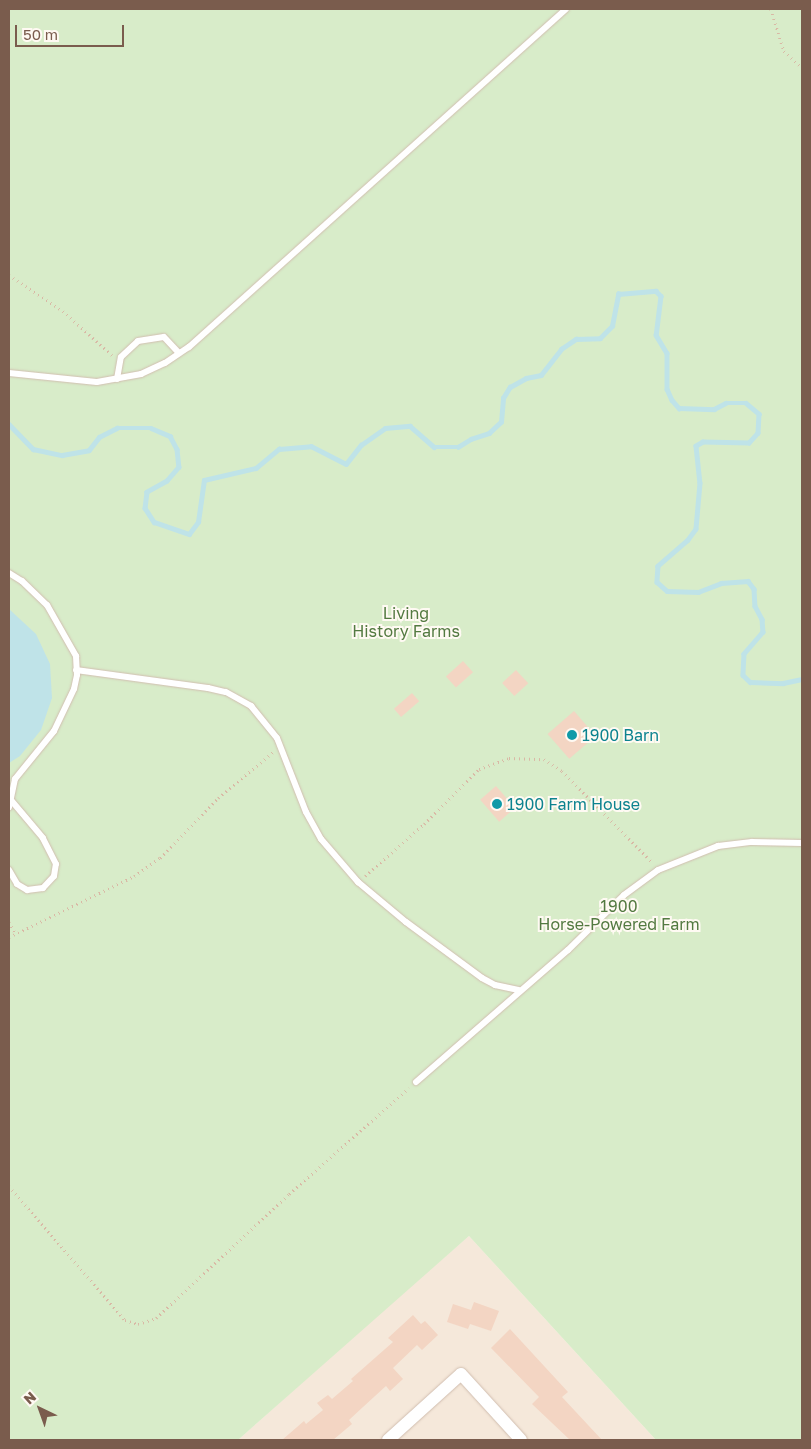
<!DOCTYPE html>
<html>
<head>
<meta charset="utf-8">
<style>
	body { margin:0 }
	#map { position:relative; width:811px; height:1449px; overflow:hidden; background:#fdf6ec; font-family:"Golos Text",sans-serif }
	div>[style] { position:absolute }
	.residential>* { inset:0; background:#f5e8da }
	.green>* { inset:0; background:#d8ecc9 }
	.water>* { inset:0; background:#bfe3e8 }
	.stream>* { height:4.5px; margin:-2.25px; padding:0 2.25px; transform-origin:2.25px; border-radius:2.25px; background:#bfe3e8 }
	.building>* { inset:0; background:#f3d5c3; transform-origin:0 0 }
	.path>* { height:2.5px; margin-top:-1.25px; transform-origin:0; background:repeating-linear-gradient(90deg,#d9b8a5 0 1px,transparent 0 5px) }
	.roads { filter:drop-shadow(0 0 1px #d1beb0) drop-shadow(0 0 1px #d1beb0) }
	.lane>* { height:6px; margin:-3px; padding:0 3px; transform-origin:3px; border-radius:3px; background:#fff }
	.street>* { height:12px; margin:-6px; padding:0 6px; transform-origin:6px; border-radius:6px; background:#fff }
	.dots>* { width:14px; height:14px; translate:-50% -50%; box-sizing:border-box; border:2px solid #fffaf3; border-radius:50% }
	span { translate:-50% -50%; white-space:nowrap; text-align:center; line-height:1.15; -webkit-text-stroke:4px #fffaf3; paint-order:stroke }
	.park-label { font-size:16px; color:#537a41 }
	.culture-label { font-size:16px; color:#0d838f }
	.left { translate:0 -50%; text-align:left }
	.frame { position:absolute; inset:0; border:10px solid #7a5c4d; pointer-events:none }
	.north { position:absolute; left:15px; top:1384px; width:50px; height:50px; -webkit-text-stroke:4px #fffaf3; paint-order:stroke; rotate:318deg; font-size:14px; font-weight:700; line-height:20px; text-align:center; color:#7a5c4d }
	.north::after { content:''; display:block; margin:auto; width:18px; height:22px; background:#7a5c4d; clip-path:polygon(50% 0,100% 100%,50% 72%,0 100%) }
	.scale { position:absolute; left:15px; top:25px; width:109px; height:22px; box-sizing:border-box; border:2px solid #7a5c4d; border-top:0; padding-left:6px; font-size:15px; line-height:18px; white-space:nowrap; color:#7a5c4d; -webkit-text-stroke:4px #fffaf3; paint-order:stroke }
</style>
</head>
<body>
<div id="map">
	<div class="residential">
		<i style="clip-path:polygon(469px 1236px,656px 1440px,238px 1440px,366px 1325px)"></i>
	</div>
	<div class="green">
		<i style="clip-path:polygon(9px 9px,802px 9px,802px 1440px,656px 1440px,469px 1236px,238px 1440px,9px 1440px)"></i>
	</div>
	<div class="water">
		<i style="clip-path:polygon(9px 609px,36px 634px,50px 664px,52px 698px,41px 730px,20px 756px,9px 763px)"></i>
	</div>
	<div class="stream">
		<i style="left:9px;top:424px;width:35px;rotate:46deg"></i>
		<i style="left:33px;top:449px;width:30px;rotate:12deg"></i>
		<i style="left:62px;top:455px;width:27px;rotate:-10deg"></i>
		<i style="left:89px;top:450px;width:16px;rotate:-52deg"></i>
		<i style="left:99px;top:437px;width:20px;rotate:-27deg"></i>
		<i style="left:117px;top:428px;width:34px"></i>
		<i style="left:151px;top:428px;width:21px;rotate:23deg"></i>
		<i style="left:170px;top:436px;width:15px;rotate:62deg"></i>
		<i style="left:177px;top:449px;width:18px;rotate:84deg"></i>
		<i style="left:179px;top:467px;width:18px;rotate:131deg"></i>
		<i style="left:167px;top:481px;width:23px;rotate:151deg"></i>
		<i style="left:147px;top:492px;width:16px;rotate:97deg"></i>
		<i style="left:145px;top:508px;width:17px;rotate:57deg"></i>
		<i style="left:154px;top:522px;width:37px;rotate:19deg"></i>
		<i style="left:189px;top:534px;width:15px;rotate:-53deg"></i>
		<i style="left:198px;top:522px;width:42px;rotate:-81.9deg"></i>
		<i style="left:204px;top:480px;width:53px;rotate:-13deg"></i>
		<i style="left:256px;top:468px;width:30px;rotate:-40deg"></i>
		<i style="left:279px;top:449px;width:32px;rotate:-5deg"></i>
		<i style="left:311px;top:446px;width:39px;rotate:27deg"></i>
		<i style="left:346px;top:464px;width:24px;rotate:-52deg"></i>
		<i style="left:361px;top:445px;width:29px;rotate:-35deg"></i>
		<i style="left:385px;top:428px;width:25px;rotate:-5deg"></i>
		<i style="left:410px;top:426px;width:32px;rotate:41deg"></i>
		<i style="left:434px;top:447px;width:24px"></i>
		<i style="left:458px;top:447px;width:15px;rotate:-32deg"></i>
		<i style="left:471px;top:439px;width:19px;rotate:-18deg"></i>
		<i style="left:489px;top:433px;width:16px;rotate:-43deg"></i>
		<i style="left:501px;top:422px;width:24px;rotate:-85deg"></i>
		<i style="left:503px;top:398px;width:13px;rotate:-58deg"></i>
		<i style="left:510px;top:387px;width:18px;rotate:-29deg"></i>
		<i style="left:526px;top:378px;width:15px;rotate:-11deg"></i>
		<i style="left:541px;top:375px;width:33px;rotate:-52deg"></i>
		<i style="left:561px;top:349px;width:18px;rotate:-34deg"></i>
		<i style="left:576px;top:339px;width:24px;rotate:-2deg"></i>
		<i style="left:600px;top:338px;width:17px;rotate:-45deg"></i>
		<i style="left:612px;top:326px;width:33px;rotate:-79deg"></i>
		<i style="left:618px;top:294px;width:38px;rotate:-5deg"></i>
		<i style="left:656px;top:291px;width:7px;rotate:45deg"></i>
		<i style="left:661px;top:296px;width:39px;rotate:97deg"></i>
		<i style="left:656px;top:335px;width:21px;rotate:59deg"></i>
		<i style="left:667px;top:353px;width:36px;rotate:90deg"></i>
		<i style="left:667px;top:389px;width:12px;rotate:66deg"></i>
		<i style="left:672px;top:400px;width:11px;rotate:49deg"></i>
		<i style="left:679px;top:408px;width:35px;rotate:2deg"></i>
		<i style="left:714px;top:409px;width:13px;rotate:-27deg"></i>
		<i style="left:726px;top:403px;width:20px"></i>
		<i style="left:746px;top:403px;width:17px;rotate:40deg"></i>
		<i style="left:759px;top:414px;width:19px;rotate:93deg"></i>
		<i style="left:758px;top:433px;width:13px;rotate:132deg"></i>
		<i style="left:749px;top:443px;width:46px;rotate:-178.8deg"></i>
		<i style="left:703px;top:442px;width:8px;rotate:150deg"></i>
		<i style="left:696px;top:446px;width:37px;rotate:84deg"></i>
		<i style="left:700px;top:483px;width:46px;rotate:95deg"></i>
		<i style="left:696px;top:529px;width:14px;rotate:126deg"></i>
		<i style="left:688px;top:540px;width:40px;rotate:139deg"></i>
		<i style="left:658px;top:566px;width:16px;rotate:94deg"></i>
		<i style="left:657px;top:582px;width:13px;rotate:42deg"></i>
		<i style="left:667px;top:591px;width:31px;rotate:2deg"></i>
		<i style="left:698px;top:592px;width:25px;rotate:-21deg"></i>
		<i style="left:721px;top:583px;width:27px;rotate:-4deg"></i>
		<i style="left:748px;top:581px;width:10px;rotate:53deg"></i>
		<i style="left:754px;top:589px;width:17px;rotate:87deg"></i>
		<i style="left:755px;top:606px;width:15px;rotate:62deg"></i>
		<i style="left:762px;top:619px;width:13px;rotate:86deg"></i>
		<i style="left:763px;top:632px;width:29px;rotate:131deg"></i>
		<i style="left:744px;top:654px;width:21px;rotate:93deg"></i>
		<i style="left:743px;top:675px;width:10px;rotate:45deg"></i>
		<i style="left:750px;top:682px;width:33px;rotate:2deg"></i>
		<i style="left:783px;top:683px;width:19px;rotate:-12deg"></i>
	</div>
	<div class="building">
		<i style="left:463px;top:661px;width:15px;height:23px;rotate:48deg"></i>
		<i style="left:516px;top:670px;width:18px;height:19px;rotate:47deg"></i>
		<i style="left:412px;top:693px;width:11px;height:24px;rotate:49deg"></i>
		<i style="left:574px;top:711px;width:33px;height:35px;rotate:49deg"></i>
		<i style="left:496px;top:786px;width:29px;height:21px;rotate:49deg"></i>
		<i style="clip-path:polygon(474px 1302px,499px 1311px,491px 1331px,470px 1324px,468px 1329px,447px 1322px,453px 1304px,471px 1310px)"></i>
		<i style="clip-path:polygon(413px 1315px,421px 1324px,425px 1321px,438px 1335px,422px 1350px,417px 1345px,393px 1368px,403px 1379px,390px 1391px,386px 1386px,363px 1407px,349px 1420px,352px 1424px,333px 1440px,282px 1440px,304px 1421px,306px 1424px,323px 1410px,317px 1403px,328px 1395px,332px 1399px,353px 1381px,351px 1379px,393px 1342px,388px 1338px)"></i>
		<i style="clip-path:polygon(510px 1329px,568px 1392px,562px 1397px,602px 1440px,570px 1440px,532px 1404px,539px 1397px,491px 1348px)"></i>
	</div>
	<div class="path">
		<i style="left:771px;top:9px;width:44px;rotate:72.8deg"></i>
		<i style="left:784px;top:51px;width:25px;rotate:43deg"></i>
		<i style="left:9px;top:275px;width:65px;rotate:33.7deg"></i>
		<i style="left:63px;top:311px;width:66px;rotate:41.9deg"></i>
		<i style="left:365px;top:876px;width:79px;rotate:-41.4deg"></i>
		<i style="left:424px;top:824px;width:78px;rotate:-45deg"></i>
		<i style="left:479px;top:769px;width:32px;rotate:-20deg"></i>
		<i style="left:509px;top:758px;width:35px;rotate:2deg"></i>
		<i style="left:544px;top:759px;width:22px;rotate:34deg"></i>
		<i style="left:562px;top:771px;width:129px;rotate:45.3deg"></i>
		<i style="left:9px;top:922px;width:14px;rotate:60deg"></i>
		<i style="left:9px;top:937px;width:139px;rotate:-26deg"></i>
		<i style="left:134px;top:876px;width:32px;rotate:-35deg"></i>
		<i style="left:160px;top:858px;width:83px;rotate:-46deg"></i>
		<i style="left:218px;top:798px;width:72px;rotate:-39.9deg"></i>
		<i style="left:9px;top:1186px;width:177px;rotate:49.1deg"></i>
		<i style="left:125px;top:1320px;width:14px;rotate:17deg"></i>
		<i style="left:138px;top:1324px;width:19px;rotate:-18deg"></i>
		<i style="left:156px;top:1318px;width:182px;rotate:-43deg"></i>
		<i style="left:289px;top:1194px;width:160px;rotate:-41.5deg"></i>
	</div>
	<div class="roads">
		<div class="lane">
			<i style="left:9px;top:373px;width:88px;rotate:5.8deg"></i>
			<i style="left:97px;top:382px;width:45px;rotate:-10.3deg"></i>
			<i style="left:141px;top:374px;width:26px;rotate:-25deg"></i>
			<i style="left:165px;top:363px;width:29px;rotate:-34deg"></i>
			<i style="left:189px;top:347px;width:506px;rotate:-41.88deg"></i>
			<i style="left:117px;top:379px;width:22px;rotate:-80deg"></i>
			<i style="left:121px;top:357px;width:23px;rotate:-43deg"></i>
			<i style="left:138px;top:341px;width:26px;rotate:-9deg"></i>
			<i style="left:164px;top:337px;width:22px;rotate:47deg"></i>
			<i style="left:9px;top:573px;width:15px;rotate:32deg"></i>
			<i style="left:22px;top:581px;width:35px;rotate:44deg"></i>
			<i style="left:47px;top:605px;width:59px;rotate:60.4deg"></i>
			<i style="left:76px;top:656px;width:19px;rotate:87deg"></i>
			<i style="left:77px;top:675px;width:14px;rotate:102deg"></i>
			<i style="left:74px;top:689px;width:47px;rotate:115.5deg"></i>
			<i style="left:54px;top:731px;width:62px;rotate:129.1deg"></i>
			<i style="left:15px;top:779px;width:29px;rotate:102deg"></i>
			<i style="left:76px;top:670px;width:133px;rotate:7.8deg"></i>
			<i style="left:208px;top:688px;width:18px;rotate:13deg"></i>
			<i style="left:226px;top:692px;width:29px;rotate:29deg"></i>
			<i style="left:251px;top:706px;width:41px;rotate:50.9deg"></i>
			<i style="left:277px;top:738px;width:79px;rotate:68.6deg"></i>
			<i style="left:306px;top:812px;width:31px;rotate:61deg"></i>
			<i style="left:321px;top:839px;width:57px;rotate:49.3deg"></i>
			<i style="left:358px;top:882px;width:62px;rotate:39.8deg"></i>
			<i style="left:406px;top:922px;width:94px;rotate:36.4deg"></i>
			<i style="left:482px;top:978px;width:15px;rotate:28deg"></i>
			<i style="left:495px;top:985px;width:24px;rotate:12deg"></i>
			<i style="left:9px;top:870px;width:16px;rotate:60deg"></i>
			<i style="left:17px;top:884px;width:12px;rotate:31deg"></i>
			<i style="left:27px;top:890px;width:16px;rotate:-7deg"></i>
			<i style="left:43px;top:888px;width:16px;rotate:-47deg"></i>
			<i style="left:54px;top:876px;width:12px;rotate:-81deg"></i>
			<i style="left:56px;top:864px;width:29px;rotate:-117deg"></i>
			<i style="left:43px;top:838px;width:51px;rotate:-130.2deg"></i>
			<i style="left:416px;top:1082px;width:201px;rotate:-41deg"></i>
			<i style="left:568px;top:950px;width:78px;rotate:-44.5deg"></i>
			<i style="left:624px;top:895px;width:42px;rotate:-36.3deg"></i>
			<i style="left:658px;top:870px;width:65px;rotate:-21.8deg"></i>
			<i style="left:718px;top:846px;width:34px;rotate:-7deg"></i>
			<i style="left:752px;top:842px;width:50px;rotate:1.1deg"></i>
		</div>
		<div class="street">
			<i style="left:388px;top:1440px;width:98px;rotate:-42.1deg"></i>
			<i style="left:461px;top:1374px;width:89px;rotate:47.7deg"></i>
		</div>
	</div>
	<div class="dots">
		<i style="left:572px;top:735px;background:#0f9aa8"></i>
		<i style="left:497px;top:804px;background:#0f9aa8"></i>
	</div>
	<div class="park-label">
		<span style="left:406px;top:622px">Living<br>History Farms</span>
		<span style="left:619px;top:915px">1900<br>Horse-Powered Farm</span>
	</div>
	<div class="culture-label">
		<span class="left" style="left:582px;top:735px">1900 Barn</span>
		<span class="left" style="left:507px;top:804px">1900 Farm House</span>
	</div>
	<div class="frame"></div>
	<div class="north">N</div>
	<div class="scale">50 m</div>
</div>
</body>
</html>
